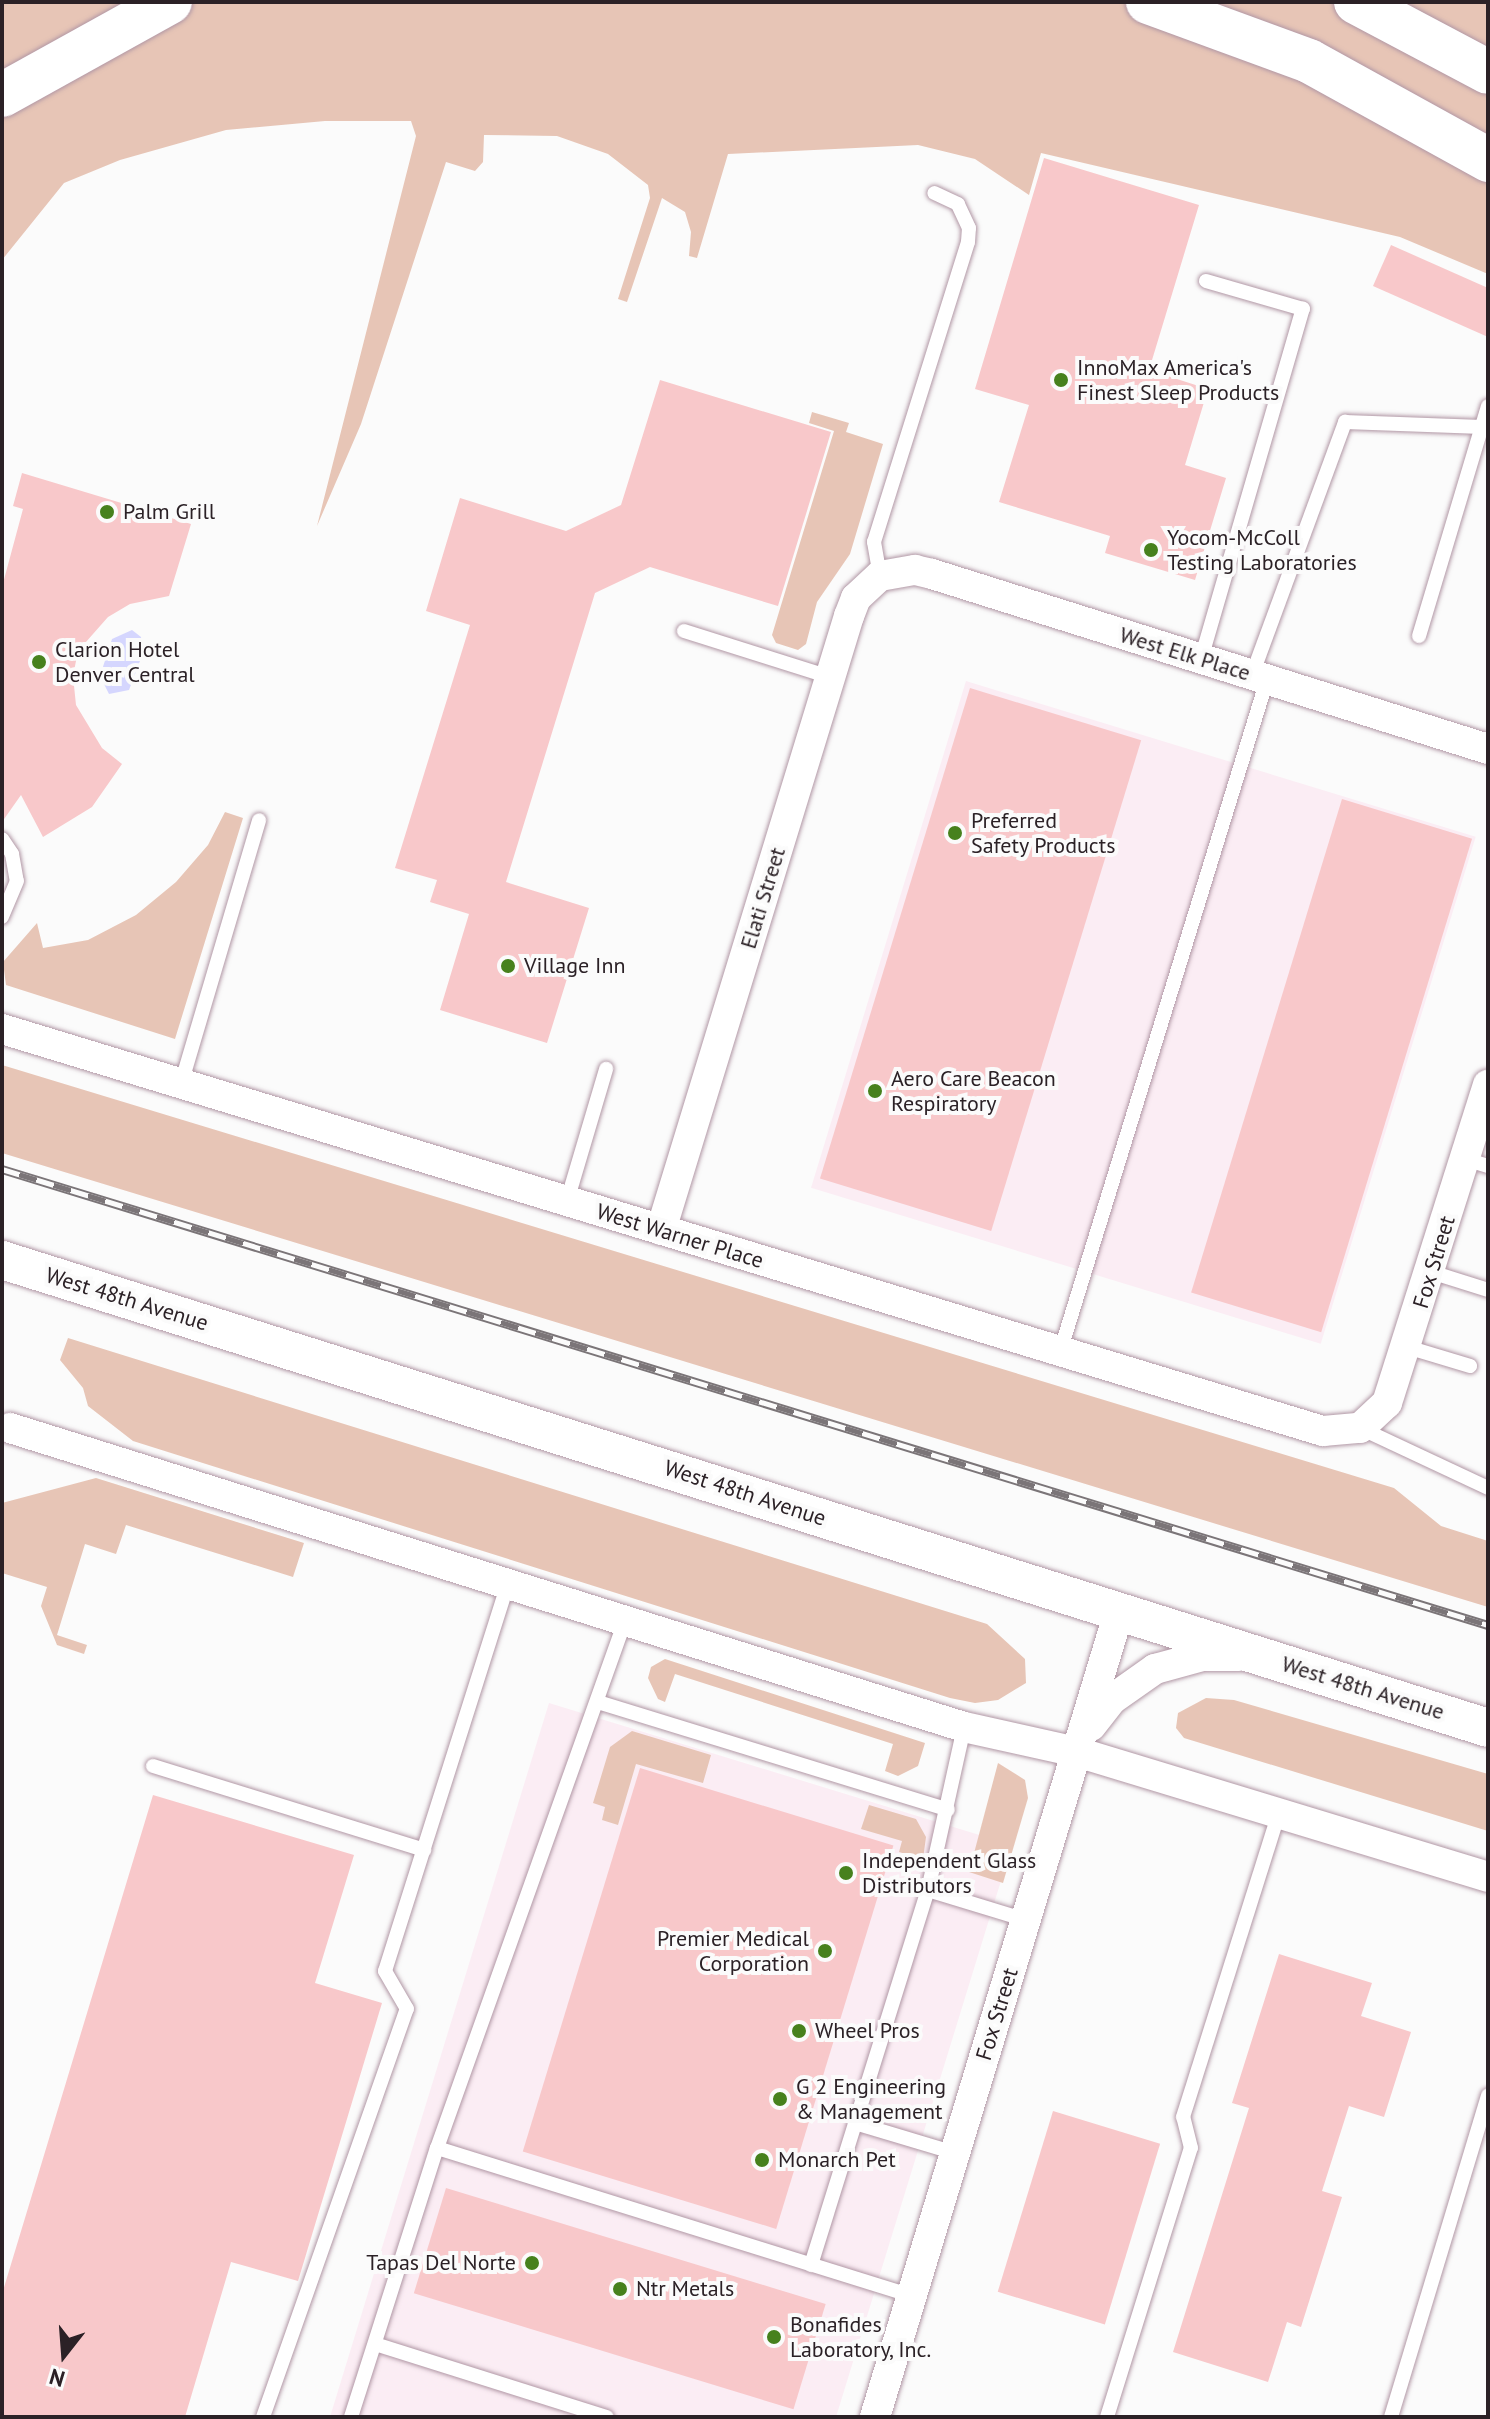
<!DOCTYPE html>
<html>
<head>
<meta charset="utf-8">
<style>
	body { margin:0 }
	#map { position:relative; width:1490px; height:2419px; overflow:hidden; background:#fbfbfb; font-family:"PT Sans",sans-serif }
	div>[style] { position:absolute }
	.built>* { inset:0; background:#fbedf4; transform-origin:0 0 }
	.green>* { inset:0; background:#e7c5b6 }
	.water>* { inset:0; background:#d5d6fe }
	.building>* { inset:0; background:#f8c8ca; transform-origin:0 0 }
	.roads { filter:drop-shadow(0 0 2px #b197a5) drop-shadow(0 0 2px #b197a5) }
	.service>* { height:14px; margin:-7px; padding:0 7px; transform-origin:7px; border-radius:7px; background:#fff }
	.minor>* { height:30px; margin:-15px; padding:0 15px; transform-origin:15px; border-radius:15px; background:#fff }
	.tertiary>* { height:38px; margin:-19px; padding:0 19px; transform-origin:19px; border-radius:19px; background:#fff }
	.motorway>* { height:44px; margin:-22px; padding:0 22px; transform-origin:22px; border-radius:22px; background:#fff }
	.rail>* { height:9px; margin-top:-4.5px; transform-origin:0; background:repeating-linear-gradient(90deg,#fbfbfb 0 18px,#7b7578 0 36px); box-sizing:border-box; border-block:2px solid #7b7578 }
	.dots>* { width:22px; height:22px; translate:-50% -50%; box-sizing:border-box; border:4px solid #fbfbfb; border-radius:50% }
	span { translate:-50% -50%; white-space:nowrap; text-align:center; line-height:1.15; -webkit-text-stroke:8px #fbfbfb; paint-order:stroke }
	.poi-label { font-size:22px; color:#2b2126 }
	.left { translate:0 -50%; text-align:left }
	.right { translate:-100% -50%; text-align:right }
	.street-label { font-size:22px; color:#2b2126 }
	.frame { position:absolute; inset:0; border:4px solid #2b2126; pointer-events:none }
	.north { position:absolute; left:24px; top:2315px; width:80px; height:80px; -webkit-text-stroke:6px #fbfbfb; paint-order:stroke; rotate:197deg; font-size:22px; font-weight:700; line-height:32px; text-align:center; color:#2b2126 }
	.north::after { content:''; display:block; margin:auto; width:28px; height:36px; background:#2b2126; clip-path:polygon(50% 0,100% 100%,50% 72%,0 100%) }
</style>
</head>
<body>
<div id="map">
	<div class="built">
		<i style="left:966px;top:681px;width:533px;height:530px;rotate:17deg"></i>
		<i style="clip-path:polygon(549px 1703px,1012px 1845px,836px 2417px,330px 2417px)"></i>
	</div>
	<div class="green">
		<i style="clip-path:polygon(2px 2px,1488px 2px,1488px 274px,1400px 237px,1041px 153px,1029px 195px,975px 159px,918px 145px,728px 154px,697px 258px,689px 256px,691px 232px,685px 212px,662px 198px,627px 302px,618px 299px,650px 198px,648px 185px,608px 154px,557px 136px,484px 135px,483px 162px,475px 171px,446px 162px,361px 424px,317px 526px,416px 136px,411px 121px,325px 121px,226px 130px,120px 160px,64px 183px,2px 260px)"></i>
		<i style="clip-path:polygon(812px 412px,849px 423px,846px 432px,883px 444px,850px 554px,817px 602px,806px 644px,798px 650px,776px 643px,772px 635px,834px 431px,809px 423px)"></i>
		<i style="clip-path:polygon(225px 812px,243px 818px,175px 1039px,6px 985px,3px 962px,37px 923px,43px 948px,88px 940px,136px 915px,176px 882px,208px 845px)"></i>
		<i style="clip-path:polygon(2px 1065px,1394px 1488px,1441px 1526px,1488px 1541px,1488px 1607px,2px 1153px)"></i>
		<i style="clip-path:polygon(68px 1338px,987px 1624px,1025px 1659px,1026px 1683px,998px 1700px,975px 1703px,950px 1698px,133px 1441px,88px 1406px,83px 1388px,60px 1360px)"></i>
		<i style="clip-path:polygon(96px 1478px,304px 1543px,293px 1577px,126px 1525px,116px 1554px,85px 1544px,57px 1635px,87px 1645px,84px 1654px,57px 1645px,41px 1606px,47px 1587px,2px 1573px,2px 1503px)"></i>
		<i style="clip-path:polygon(665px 1659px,925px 1743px,918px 1766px,898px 1776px,885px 1771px,893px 1744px,675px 1674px,665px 1702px,658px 1699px,648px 1678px,651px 1667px)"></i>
		<i style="clip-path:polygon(1206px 1698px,1234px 1700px,1488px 1774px,1488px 1831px,1184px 1738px,1176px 1728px,1178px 1713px)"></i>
		<i style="clip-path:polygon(632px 1731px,711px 1755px,703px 1783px,636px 1764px,618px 1825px,602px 1820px,605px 1807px,593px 1803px,610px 1747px)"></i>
		<i style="clip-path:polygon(998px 1763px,1025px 1780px,1028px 1798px,1003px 1883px,969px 1872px)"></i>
		<i style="clip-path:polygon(869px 1805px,916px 1819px,926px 1837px,923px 1859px,899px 1852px,902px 1841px,861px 1829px)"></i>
	</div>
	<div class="water">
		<i style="clip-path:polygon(132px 630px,141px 637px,143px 653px,129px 690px,109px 694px,100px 676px,112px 639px)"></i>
	</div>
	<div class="building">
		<i style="clip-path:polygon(1044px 158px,1199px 205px,1149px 370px,1208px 389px,1185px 465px,1226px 478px,1195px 580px,1105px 553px,1110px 536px,999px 502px,1029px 405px,975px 389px)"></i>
		<i style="clip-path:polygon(1391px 245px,1488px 288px,1488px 337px,1373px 286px)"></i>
		<i style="clip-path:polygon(660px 380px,831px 432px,778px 606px,650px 567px,595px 593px,506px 882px,589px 908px,547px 1043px,440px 1010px,469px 914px,430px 902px,437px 880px,395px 868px,470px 625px,426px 611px,460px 498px,566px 531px,621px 505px)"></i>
		<i style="clip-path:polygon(22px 473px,191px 524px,169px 596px,130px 604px,108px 617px,78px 651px,73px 676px,76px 705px,102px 748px,122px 764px,92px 807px,43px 837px,21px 795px,2px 822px,2px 587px,23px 509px,13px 506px)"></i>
		<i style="left:970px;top:688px;width:179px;height:513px;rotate:17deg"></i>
		<i style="left:1342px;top:799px;width:136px;height:516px;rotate:17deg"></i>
		<i style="left:640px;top:1768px;width:265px;height:401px;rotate:17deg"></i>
		<i style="clip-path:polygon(153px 1795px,354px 1855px,315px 1983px,382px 2003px,298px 2281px,231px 2262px,185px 2417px,2px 2417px,2px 2294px)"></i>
		<i style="clip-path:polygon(1279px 1954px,1372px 1983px,1361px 2016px,1411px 2032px,1384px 2117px,1349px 2106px,1322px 2191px,1342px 2197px,1301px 2327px,1287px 2322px,1268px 2382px,1173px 2352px,1249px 2108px,1232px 2103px)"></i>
		<i style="left:1053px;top:2111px;width:112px;height:189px;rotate:17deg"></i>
		<i style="left:446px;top:2188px;width:397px;height:110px;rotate:17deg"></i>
	</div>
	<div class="roads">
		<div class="service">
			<i style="left:880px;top:576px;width:35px;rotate:-100deg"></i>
			<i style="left:874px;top:542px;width:314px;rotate:-72.6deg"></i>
			<i style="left:968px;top:242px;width:14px;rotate:-86deg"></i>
			<i style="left:969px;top:228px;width:26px;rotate:-115deg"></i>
			<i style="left:958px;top:204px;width:26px;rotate:-155deg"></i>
			<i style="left:684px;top:631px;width:153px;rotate:17.5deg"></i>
			<i style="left:1419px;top:636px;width:240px;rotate:-73.3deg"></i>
			<i style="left:1201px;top:659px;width:365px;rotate:-73.8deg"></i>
			<i style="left:1303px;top:309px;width:101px;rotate:-163.9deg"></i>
			<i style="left:1252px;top:675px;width:270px;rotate:-69.8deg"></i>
			<i style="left:1345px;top:422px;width:137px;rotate:2.1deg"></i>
			<i style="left:2px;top:839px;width:18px;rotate:56deg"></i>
			<i style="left:12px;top:854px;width:27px;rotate:80deg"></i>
			<i style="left:17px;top:881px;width:39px;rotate:113deg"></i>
			<i style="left:181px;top:1084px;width:275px;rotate:-73.5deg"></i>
			<i style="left:1465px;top:1159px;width:24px;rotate:17deg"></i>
			<i style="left:567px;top:1201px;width:138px;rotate:-73.5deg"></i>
			<i style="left:1431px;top:1272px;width:60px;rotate:17.5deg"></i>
			<i style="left:1407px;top:1347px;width:66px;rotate:16.8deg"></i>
			<i style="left:1060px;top:1352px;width:703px;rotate:-72.88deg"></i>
			<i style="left:1360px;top:1428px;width:141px;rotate:25.1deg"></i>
			<i style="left:598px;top:1702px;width:366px;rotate:17.1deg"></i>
			<i style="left:153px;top:1766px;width:284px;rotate:17.2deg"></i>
			<i style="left:928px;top:1890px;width:102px;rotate:17deg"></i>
			<i style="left:855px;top:2123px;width:104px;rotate:16.7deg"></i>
			<i style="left:437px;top:2148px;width:498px;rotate:17.3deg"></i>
			<i style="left:811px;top:2265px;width:393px;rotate:-72.7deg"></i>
			<i style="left:928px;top:1890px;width:167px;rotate:-77.5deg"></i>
			<i style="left:375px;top:2344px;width:243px;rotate:17.5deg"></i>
			<i style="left:263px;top:2417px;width:433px;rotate:-70.6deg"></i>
			<i style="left:407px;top:2009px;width:44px;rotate:-120.1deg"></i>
			<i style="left:385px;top:1971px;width:406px;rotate:-72.4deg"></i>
			<i style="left:351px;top:2417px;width:282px;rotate:-72.3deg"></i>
			<i style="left:437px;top:2148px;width:560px;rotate:-70.37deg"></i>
			<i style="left:1107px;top:2417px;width:282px;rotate:-72.7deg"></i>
			<i style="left:1191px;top:2148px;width:32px;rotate:-104deg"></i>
			<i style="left:1183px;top:2117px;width:319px;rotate:-72.5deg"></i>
			<i style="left:1391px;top:2417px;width:336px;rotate:-73.2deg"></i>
		</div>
		<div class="minor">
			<i style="left:2px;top:1029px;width:1381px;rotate:16.93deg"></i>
			<i style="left:1323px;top:1431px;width:37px;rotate:-5deg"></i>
			<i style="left:1360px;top:1428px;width:37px;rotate:-43deg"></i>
			<i style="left:1387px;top:1403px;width:334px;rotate:-72.4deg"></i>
			<i style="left:661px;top:1230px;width:642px;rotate:-72.98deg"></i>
			<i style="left:849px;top:616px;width:19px;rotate:-69deg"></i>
			<i style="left:856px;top:598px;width:33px;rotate:-43deg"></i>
			<i style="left:880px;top:576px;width:36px;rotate:-10deg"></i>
			<i style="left:915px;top:570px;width:17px;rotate:13deg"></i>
			<i style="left:932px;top:574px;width:583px;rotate:17.47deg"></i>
			<i style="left:10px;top:1428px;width:1000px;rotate:17.4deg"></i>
			<i style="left:964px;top:1727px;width:116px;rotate:12.5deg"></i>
			<i style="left:1077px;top:1752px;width:430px;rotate:16.9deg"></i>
			<i style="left:1091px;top:1726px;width:33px;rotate:-52deg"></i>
			<i style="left:1111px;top:1700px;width:54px;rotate:-35.2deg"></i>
			<i style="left:1155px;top:1669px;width:50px;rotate:-15.2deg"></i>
			<i style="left:1203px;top:1656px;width:36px"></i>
			<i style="left:875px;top:2417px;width:841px;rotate:-73.14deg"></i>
		</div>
		<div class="tertiary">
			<i style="left:2px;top:1260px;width:1558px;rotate:17.48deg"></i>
		</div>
		<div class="motorway">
			<i style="left:1148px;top:2px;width:171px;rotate:20.1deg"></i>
			<i style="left:1309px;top:61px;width:205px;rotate:28.9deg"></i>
			<i style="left:1356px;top:2px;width:149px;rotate:27.9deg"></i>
			<i style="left:2px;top:95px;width:192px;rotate:-29deg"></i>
		</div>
	</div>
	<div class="rail">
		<i style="left:2px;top:1169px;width:1554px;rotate:17.06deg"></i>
	</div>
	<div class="dots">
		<i style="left:1061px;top:380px;background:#47811d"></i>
		<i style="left:107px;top:512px;background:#47811d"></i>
		<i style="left:1151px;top:550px;background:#47811d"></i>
		<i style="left:39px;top:662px;background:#47811d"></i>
		<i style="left:955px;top:833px;background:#47811d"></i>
		<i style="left:508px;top:966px;background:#47811d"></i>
		<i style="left:875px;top:1091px;background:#47811d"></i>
		<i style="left:846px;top:1873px;background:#47811d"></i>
		<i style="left:825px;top:1951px;background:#47811d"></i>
		<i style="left:799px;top:2031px;background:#47811d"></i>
		<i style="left:780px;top:2099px;background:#47811d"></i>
		<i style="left:762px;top:2160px;background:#47811d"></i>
		<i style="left:532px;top:2263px;background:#47811d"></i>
		<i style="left:620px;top:2289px;background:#47811d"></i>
		<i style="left:774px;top:2337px;background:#47811d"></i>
	</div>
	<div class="poi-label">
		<span class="left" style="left:1077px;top:380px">InnoMax America's<br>Finest Sleep Products</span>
		<span class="left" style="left:123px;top:512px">Palm Grill</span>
		<span class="left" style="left:1167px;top:550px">Yocom-McColl<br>Testing Laboratories</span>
		<span class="left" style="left:55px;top:662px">Clarion Hotel<br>Denver Central</span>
		<span class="left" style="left:971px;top:833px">Preferred<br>Safety Products</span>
		<span class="left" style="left:524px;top:966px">Village Inn</span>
		<span class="left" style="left:891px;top:1091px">Aero Care Beacon<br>Respiratory</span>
		<span class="left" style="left:862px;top:1873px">Independent Glass<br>Distributors</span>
		<span class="right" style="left:809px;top:1951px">Premier Medical<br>Corporation</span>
		<span class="left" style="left:815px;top:2031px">Wheel Pros</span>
		<span class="left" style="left:796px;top:2099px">G 2 Engineering<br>&amp; Management</span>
		<span class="left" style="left:778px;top:2160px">Monarch Pet</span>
		<span class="right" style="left:516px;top:2263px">Tapas Del Norte</span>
		<span class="left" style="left:636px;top:2289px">Ntr Metals</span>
		<span class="left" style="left:790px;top:2337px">Bonafides<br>Laboratory, Inc.</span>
	</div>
	<div class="street-label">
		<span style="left:1185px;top:654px;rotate:17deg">West Elk Place</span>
		<span style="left:763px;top:898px;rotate:-73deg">Elati Street</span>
		<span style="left:680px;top:1236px;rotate:17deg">West Warner Place</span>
		<span style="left:1434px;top:1262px;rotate:-73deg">Fox Street</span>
		<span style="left:127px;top:1299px;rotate:17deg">West 48th Avenue</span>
		<span style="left:745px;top:1493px;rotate:18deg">West 48th Avenue</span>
		<span style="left:1363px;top:1688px;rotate:17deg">West 48th Avenue</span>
		<span style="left:997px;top:2014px;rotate:-73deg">Fox Street</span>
	</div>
	<div class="frame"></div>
	<div class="north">N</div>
</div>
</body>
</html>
